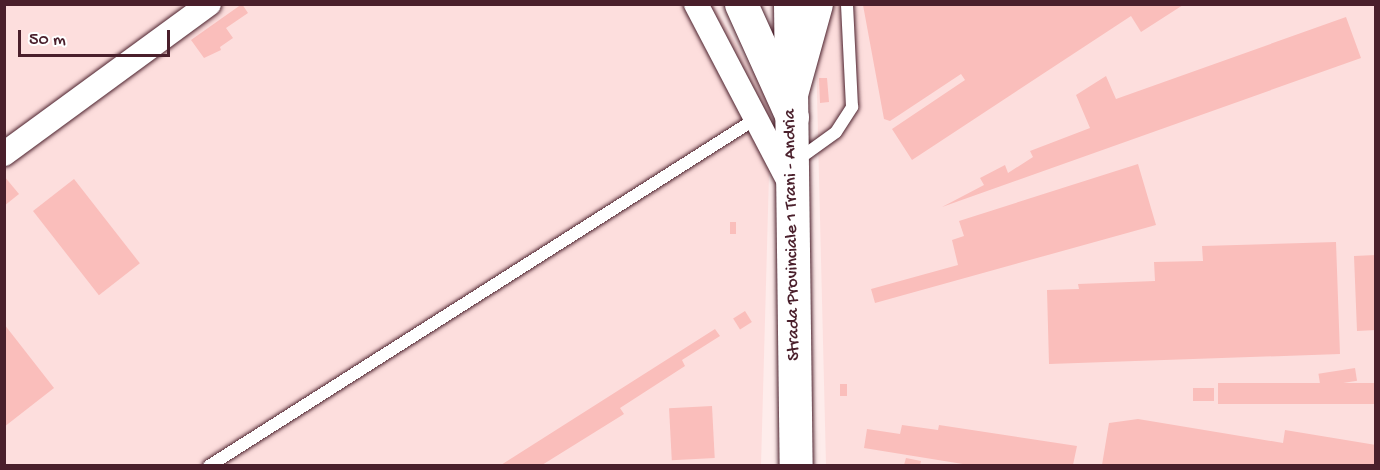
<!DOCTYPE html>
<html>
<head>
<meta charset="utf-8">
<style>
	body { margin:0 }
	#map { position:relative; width:1380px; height:470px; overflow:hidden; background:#feeceb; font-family:"Gochi Hand",sans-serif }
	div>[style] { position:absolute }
	.built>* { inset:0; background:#fddedd }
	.building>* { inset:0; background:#fabebb; transform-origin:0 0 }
	.roads { filter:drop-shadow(0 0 2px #4a1f2b) drop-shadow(0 0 2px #4a1f2b) }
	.service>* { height:12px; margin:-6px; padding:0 6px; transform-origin:6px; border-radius:6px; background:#fff }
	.minor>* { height:24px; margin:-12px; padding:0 12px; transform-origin:12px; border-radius:12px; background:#fff }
	.secondary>* { height:33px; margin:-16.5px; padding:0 16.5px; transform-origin:16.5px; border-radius:16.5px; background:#fff }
	.primary>* { height:33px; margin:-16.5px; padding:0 16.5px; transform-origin:16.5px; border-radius:16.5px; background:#fff }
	span { translate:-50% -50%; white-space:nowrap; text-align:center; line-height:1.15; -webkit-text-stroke:6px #fff; paint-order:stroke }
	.street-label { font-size:18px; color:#4a1f2b }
	.frame { position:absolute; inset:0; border:6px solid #4a1f2b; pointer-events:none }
	.scale { position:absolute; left:18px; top:30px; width:152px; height:27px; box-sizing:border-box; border:3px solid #4a1f2b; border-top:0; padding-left:8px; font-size:18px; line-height:21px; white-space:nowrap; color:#4a1f2b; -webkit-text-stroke:4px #fff; paint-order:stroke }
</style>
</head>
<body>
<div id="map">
	<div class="built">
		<i style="clip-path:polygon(4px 5px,713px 5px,771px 102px,761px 465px,5px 465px)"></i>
		<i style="clip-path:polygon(829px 5px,1375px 5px,1375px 465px,826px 465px,816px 53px)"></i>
	</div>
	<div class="building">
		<i style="clip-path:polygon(242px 4px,248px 13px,226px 28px,233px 38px,220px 47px,221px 50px,204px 58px,191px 40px)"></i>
		<i style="clip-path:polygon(863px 5px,1183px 5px,1141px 32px,1131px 16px,912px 160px,892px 129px,965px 80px,961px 74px,890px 121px,884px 119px)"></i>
		<i style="clip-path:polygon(1346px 17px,1361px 58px,942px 207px,984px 185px,980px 178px,1005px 165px,1008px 173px,1033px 157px,1030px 151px,1090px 128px,1076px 95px,1106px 76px,1116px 99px)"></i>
		<i style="clip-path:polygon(819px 78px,827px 78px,829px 102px,820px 103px)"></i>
		<i style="clip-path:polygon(1138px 164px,1156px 225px,875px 303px,871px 289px,958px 265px,952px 240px,964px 236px,959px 221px)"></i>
		<i style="clip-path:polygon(4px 176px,19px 194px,4px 206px)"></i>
		<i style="left:74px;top:179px;width:107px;height:52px;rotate:52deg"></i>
		<i style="left:730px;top:222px;width:6px;height:12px"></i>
		<i style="clip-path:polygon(1336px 242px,1340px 354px,1049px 364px,1047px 290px,1079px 289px,1078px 284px,1155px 281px,1154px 262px,1203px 261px,1202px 246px)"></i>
		<i style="clip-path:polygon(1376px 255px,1376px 330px,1357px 331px,1354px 256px)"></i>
		<i style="left:745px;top:311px;width:13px;height:14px;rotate:58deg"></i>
		<i style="clip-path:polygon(4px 324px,54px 388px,4px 427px)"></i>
		<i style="clip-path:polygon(715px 329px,720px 336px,682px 360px,685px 366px,620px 408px,624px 414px,542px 465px,501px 465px)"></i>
		<i style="left:1355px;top:368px;width:13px;height:37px;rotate:81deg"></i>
		<i style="left:1376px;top:383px;width:21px;height:158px;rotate:90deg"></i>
		<i style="left:840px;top:384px;width:7px;height:12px"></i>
		<i style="left:1214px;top:388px;width:13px;height:21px;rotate:90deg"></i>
		<i style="left:712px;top:406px;width:52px;height:43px;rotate:87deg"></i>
		<i style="clip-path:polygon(1138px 419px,1283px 443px,1285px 430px,1376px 445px,1376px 465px,1102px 465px,1109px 423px)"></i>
		<i style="clip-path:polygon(902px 425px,938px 430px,939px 425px,1077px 446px,1073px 465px,969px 465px,864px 448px,867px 429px,900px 434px)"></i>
		<i style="clip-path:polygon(906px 458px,921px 461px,920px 465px,904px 465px)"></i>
	</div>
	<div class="roads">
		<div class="service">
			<i style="left:796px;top:161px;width:49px;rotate:-35.9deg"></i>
			<i style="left:836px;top:132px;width:30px;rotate:-57deg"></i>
			<i style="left:852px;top:107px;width:103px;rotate:-92.8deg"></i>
			<i style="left:209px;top:466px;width:649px;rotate:-32.42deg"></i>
		</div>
		<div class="minor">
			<i style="left:696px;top:4px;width:203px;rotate:62.4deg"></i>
			<i style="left:4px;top:154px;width:254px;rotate:-36.2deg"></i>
		</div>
		<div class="secondary">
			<i style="left:790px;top:4px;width:462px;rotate:89.3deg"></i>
		</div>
		<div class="primary">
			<i style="left:741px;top:4px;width:124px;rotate:65.7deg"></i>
			<i style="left:791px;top:94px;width:93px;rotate:-74.5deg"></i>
		</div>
	</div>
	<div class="street-label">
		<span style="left:793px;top:235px;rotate:-91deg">Strada Provinciale 1 Trani - Andria</span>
	</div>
	<div class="frame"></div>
	<div class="scale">50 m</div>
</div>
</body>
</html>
